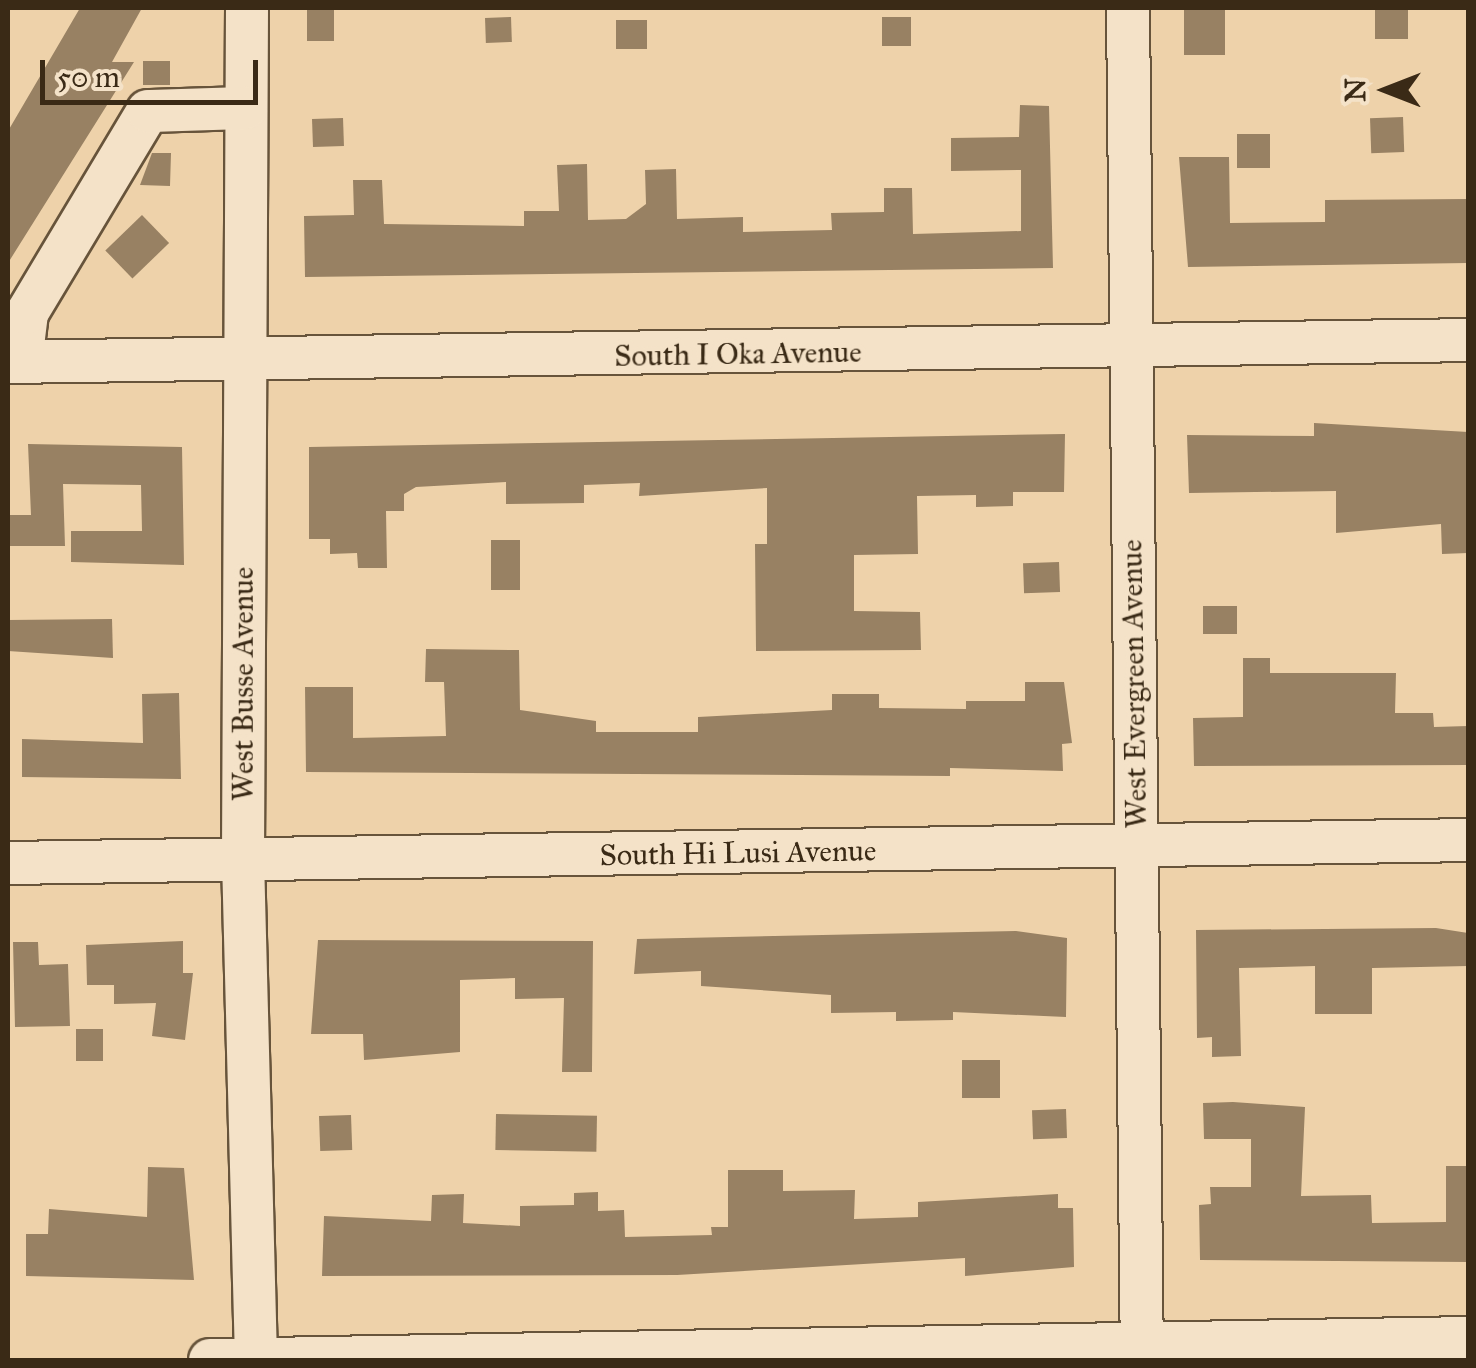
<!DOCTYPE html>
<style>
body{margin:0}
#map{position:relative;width:1476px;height:1368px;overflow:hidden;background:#eed2aa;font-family:"IM FELL Great Primer",serif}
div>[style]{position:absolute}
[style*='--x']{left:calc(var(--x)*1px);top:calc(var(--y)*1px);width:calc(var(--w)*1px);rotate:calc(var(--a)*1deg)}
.building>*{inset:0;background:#988163;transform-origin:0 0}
.roads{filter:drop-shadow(2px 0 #67543b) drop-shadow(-2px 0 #67543b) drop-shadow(0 2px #67543b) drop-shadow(0 -2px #67543b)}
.minor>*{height:42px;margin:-21px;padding:0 21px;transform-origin:21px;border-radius:21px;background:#f4e2c8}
span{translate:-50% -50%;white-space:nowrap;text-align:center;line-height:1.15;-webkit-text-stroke:9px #f4e2c8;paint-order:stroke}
.street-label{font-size:30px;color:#3a2a16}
.frame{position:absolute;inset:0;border:10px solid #3a2a16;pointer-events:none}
.north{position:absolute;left:1336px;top:40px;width:100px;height:100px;-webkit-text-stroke:8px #f4e2c8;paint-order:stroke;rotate:270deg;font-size:28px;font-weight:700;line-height:40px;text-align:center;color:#3a2a16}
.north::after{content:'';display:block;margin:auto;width:35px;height:45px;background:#3a2a16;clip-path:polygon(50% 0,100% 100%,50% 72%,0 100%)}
.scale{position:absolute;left:40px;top:60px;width:218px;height:45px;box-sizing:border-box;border:5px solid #3a2a16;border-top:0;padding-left:12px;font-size:30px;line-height:35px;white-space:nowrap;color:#3a2a16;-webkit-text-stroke:8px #f4e2c8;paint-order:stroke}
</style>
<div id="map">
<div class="building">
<div style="clip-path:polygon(80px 8px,142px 8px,112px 62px,134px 62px,8px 263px,8px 131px)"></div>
<div style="left:307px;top:8px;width:27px;height:33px"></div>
<div style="left:1184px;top:8px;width:41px;height:47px"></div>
<div style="left:1375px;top:8px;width:33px;height:31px"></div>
<div style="left:511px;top:17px;width:25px;height:26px;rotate:88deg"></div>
<div style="left:882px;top:17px;width:29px;height:29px"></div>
<div style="left:616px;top:20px;width:31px;height:29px"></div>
<div style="left:170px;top:61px;width:24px;height:27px;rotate:90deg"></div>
<div style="clip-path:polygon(1020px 105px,1049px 106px,1053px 268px,305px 277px,304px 216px,354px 215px,353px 180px,382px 180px,384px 224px,524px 226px,524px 211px,559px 211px,557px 165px,587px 164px,588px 220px,626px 219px,646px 204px,645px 170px,676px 169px,677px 219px,743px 217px,743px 232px,832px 230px,831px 213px,884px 212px,884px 188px,912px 188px,913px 234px,1021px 231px,1021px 170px,951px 171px,951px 138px,1019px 137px)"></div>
<div style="left:1403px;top:117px;width:35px;height:33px;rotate:88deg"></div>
<div style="left:343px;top:118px;width:28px;height:31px;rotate:88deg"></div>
<div style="left:1237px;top:134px;width:33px;height:34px"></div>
<div style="clip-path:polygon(152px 153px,171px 153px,170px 186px,140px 185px)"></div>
<div style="clip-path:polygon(1179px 157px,1229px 157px,1230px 223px,1325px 222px,1325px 200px,1468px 199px,1468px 263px,1188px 267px)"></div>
<div style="left:142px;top:215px;width:39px;height:51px;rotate:46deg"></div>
<div style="clip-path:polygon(1314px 423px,1468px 432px,1468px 553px,1442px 554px,1441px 524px,1336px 533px,1336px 491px,1189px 493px,1187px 435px,1314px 436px)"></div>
<div style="clip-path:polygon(1065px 434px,1064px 492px,1013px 492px,1013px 506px,976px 507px,976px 495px,917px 496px,918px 554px,854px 555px,854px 611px,920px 612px,921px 650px,756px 651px,755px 544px,767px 544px,767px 488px,639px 496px,640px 483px,584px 485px,584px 503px,506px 504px,506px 482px,416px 487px,404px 494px,404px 511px,386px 511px,387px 568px,358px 568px,357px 553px,330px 554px,330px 539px,309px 539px,309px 447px)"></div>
<div style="clip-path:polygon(28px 444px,182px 447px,184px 565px,71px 562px,71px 531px,142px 531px,141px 485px,63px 484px,65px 546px,8px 546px,8px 515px,31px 515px)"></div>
<div style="left:491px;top:540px;width:29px;height:50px"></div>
<div style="left:1059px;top:562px;width:30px;height:36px;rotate:88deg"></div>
<div style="left:1237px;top:606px;width:28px;height:34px;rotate:90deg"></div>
<div style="clip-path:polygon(112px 619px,113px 658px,8px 651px,8px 620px)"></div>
<div style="clip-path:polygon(426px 649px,519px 650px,520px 710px,596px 721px,596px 732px,698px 732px,698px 717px,832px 710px,832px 694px,879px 694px,879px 708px,966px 709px,966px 701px,1025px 701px,1025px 682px,1064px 682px,1072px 743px,1062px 744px,1063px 771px,950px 768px,950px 776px,306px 772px,305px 687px,353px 687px,353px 738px,446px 736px,444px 682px,425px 682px)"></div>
<div style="clip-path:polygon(1243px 658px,1270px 658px,1270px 673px,1396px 673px,1395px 713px,1433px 713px,1434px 727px,1468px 726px,1468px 765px,1194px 766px,1193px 718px,1243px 717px)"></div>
<div style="clip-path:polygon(179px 693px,181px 779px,22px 777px,22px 739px,143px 743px,142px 694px)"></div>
<div style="clip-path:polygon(1436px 928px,1468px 933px,1468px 966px,1372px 968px,1372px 1014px,1315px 1014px,1315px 966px,1239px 968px,1241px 1056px,1212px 1057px,1212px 1037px,1197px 1038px,1196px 930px)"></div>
<div style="clip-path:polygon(1016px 931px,1067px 938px,1066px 1017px,953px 1012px,953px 1020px,896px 1021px,896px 1012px,831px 1013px,831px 995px,701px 986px,701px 971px,634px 974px,637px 939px)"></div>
<div style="clip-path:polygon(318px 940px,593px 941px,592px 1072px,562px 1072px,564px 998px,515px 999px,515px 978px,460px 980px,460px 1052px,364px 1060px,363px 1034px,311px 1034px)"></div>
<div style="clip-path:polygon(183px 941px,183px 973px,193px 973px,185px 1040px,152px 1036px,156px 1003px,114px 1004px,114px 985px,87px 985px,86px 945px)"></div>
<div style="clip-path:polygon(13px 942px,38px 942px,39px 965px,68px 964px,70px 1026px,15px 1027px)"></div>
<div style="left:76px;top:1029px;width:27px;height:32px"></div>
<div style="left:962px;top:1060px;width:38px;height:38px"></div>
<div style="clip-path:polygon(1233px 1102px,1305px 1107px,1301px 1196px,1371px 1195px,1372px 1223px,1446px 1222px,1446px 1166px,1468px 1166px,1468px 1262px,1200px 1260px,1199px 1205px,1211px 1204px,1210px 1187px,1251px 1187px,1251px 1139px,1204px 1139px,1203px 1103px)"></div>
<div style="left:1066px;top:1109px;width:29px;height:34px;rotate:88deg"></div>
<div style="left:496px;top:1114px;width:101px;height:36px;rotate:1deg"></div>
<div style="left:351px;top:1115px;width:35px;height:32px;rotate:88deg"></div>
<div style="clip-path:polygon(148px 1167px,184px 1168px,194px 1280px,26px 1276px,26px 1234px,48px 1234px,49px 1209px,147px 1217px)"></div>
<div style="clip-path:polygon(728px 1170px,783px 1170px,783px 1191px,855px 1190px,854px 1219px,918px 1217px,918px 1202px,1058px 1194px,1058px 1208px,1073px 1208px,1074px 1267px,965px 1276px,965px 1258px,677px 1275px,322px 1276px,324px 1216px,431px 1221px,432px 1195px,464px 1194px,463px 1223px,520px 1226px,520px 1206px,574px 1205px,574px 1193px,598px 1192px,598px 1211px,624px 1210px,625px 1237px,712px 1235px,711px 1227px,728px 1227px)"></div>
</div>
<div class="roads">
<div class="minor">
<div style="--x:247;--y:8;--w:851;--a:90.27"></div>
<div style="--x:243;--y:859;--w:501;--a:88.51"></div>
<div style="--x:1128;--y:8;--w:1352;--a:89.41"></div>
<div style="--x:8;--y:362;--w:1460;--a:-0.86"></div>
<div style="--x:21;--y:362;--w:49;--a:-83"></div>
<div style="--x:27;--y:313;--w:235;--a:-59.1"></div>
<div style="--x:148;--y:111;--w:98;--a:-1.8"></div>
<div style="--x:8;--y:863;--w:1460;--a:-0.9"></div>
<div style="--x:210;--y:1360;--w:1258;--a:-1"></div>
</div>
</div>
<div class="street-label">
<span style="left:738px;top:354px;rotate:-1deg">South I Oka Avenue</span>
<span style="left:243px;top:684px;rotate:-90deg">West Busse Avenue</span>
<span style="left:1134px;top:684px;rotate:-91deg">West Evergreen Avenue</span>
<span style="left:738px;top:853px;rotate:-1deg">South Hi Lusi Avenue</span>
</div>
<div class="frame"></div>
<div class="north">N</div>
<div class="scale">50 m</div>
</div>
